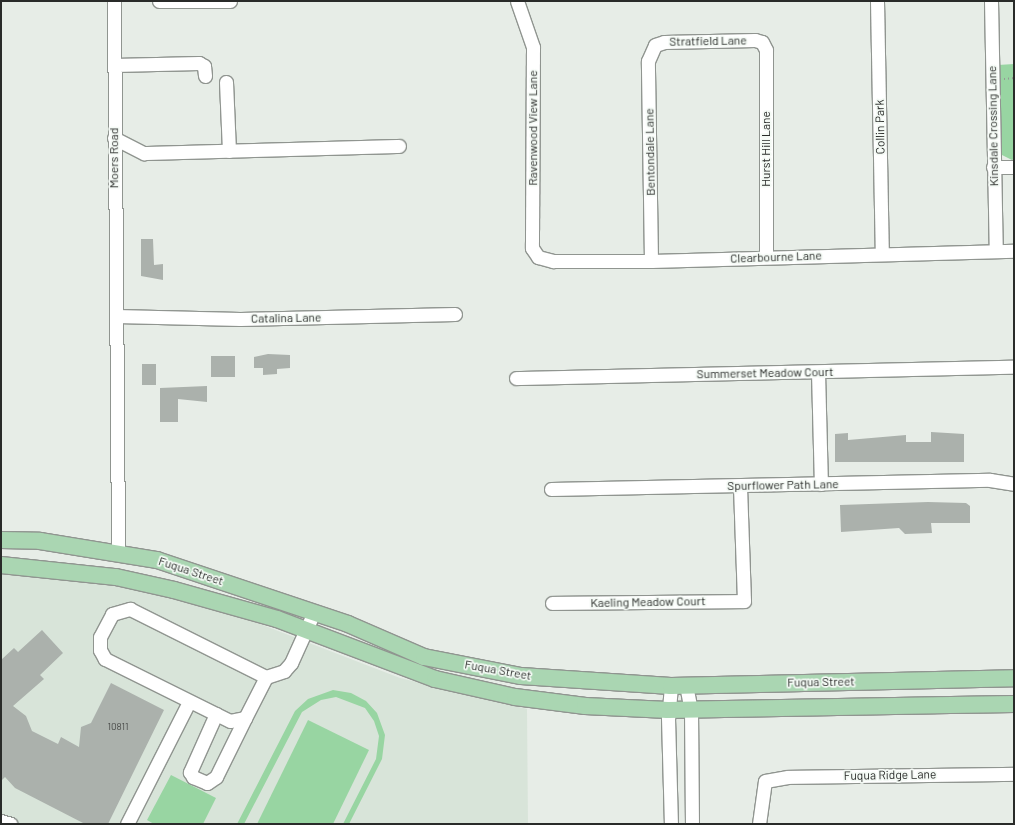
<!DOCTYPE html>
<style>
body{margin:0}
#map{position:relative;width:1015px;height:825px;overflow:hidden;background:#e7ede7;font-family:Barlow,sans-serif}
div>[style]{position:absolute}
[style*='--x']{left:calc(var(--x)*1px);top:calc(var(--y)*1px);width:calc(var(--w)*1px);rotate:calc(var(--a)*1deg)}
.built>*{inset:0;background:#d8e4d9}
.green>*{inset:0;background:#98d5a2}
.building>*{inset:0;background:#abb1ac;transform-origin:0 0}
.path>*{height:1.5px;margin-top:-0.75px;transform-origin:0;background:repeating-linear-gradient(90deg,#949894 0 1px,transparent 0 4px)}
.roads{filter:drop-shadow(1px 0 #909590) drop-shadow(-1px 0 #909590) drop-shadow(0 1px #909590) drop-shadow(0 -1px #909590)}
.minor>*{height:13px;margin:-6.5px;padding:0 6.5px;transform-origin:6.5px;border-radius:6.5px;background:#fff}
.major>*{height:16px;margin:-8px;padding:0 8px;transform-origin:8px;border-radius:8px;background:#aad6b2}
span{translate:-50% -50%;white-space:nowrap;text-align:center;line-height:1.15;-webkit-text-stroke:3.5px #f4faf5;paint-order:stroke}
.number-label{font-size:10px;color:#4a4c4a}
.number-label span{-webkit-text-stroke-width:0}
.street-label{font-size:12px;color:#292b29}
.frame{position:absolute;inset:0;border:2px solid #292b29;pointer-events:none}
</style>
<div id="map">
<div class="built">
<div style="clip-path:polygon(1px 574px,76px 578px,150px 591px,260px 624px,400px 678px,527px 709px,528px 824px,1px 824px)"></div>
</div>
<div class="green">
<div style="clip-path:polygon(1014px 64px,1014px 159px,1012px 160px,1000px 154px,998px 65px)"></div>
<div style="clip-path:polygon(333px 690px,351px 693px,366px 701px,377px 713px,385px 735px,382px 759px,349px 824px,343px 824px,376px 759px,379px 736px,374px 721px,365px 708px,336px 697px,321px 700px,302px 712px,244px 824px,237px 824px,295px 711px,308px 699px)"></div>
<div style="clip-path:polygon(308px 720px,369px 750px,333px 824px,257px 824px)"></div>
<div style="clip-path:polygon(171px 775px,216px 798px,203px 824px,154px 824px,147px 820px)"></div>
</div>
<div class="building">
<div style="clip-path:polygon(141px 239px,153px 239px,154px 265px,163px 264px,163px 280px,141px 276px)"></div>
<div style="clip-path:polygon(268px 354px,290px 355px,290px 368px,277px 369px,277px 374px,263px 375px,263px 368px,254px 368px,254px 357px)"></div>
<div style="left:211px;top:356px;width:24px;height:21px"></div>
<div style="left:142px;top:364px;width:14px;height:21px"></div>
<div style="clip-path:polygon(207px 386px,207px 402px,178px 399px,178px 422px,160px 422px,160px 388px)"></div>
<div style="clip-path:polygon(931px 432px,964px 434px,964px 462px,835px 462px,835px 434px,848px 433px,848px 440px,906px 435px,906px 442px,931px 442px)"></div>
<div style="clip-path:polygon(928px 502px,966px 503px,970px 506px,970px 523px,931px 523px,932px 533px,905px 534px,899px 528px,841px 532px,840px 505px)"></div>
<div style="clip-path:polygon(42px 630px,63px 653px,40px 675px,44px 679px,13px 706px,26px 716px,32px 731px,58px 744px,61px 737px,79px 747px,81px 727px,91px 723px,111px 683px,164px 710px,108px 824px,85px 824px,15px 788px,5px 777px,1px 781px,1px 660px,14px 648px,18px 652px)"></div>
</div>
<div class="path">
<div style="--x:1004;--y:79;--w:10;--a:-6"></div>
</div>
<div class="roads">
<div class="minor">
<div style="--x:114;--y:1;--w:552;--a:89.58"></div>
<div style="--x:159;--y:1;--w:71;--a:0"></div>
<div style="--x:517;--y:1;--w:49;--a:70.8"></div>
<div style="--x:533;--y:47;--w:201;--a:90.3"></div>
<div style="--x:532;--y:248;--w:11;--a:56"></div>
<div style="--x:538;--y:257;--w:16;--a:15"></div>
<div style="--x:553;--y:261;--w:98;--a:0"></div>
<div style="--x:651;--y:261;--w:363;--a:-1.6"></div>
<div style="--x:877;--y:1;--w:253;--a:88.9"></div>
<div style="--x:991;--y:1;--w:250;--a:88.9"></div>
<div style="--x:114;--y:65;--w:85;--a:-1.3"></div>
<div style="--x:199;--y:63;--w:6;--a:31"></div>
<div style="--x:204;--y:66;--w:10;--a:84"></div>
<div style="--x:226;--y:82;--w:69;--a:87.5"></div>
<div style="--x:114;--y:138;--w:34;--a:27"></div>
<div style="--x:144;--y:153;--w:255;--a:-1.6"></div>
<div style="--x:993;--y:167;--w:21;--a:0"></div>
<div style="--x:651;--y:261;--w:200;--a:-90.9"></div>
<div style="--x:648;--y:61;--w:17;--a:-66"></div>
<div style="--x:655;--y:45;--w:9;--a:-18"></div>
<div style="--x:664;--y:42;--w:91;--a:-1.3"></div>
<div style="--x:755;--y:40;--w:7;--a:16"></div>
<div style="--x:762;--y:42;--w:9;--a:63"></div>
<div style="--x:766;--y:50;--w:207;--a:90"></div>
<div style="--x:116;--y:316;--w:124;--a:1.4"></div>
<div style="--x:240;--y:319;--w:215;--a:-1.3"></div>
<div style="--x:818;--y:372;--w:112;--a:88.5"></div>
<div style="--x:516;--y:378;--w:498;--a:-1.3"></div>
<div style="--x:551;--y:489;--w:439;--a:-1.2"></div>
<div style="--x:990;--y:480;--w:24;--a:9"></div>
<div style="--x:552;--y:603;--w:192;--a:-0.6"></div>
<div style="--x:744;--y:601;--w:115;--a:-92"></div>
<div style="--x:266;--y:677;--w:46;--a:117.1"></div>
<div style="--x:245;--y:718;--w:15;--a:169"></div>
<div style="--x:230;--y:721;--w:140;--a:-153.6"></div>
<div style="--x:105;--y:659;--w:10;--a:-119"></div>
<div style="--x:100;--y:650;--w:13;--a:-90"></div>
<div style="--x:100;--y:637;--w:26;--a:-62"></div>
<div style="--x:112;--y:614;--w:19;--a:-16"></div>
<div style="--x:130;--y:609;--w:152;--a:26.6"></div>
<div style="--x:266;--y:677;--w:19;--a:-18"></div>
<div style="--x:284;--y:671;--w:11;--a:-49"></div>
<div style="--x:291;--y:663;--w:56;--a:-65.7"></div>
<div style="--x:686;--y:685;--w:25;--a:79"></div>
<div style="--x:691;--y:710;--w:114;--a:89.5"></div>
<div style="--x:671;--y:686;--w:32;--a:95"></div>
<div style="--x:668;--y:718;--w:106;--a:88.4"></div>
<div style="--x:216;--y:714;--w:64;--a:114.1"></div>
<div style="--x:190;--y:772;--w:6;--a:59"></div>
<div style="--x:193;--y:777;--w:15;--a:23"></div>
<div style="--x:207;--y:783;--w:11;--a:-34"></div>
<div style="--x:216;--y:777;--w:66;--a:-63.8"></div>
<div style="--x:1;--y:821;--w:10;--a:17"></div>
<div style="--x:127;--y:824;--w:137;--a:-63.1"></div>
<div style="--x:759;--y:824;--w:43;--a:-82.1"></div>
<div style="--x:765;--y:781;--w:23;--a:-10"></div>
<div style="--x:788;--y:777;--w:226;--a:-0.8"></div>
</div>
<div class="major">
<div style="--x:1;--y:540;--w:39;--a:1"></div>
<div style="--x:40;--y:541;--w:119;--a:9.2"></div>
<div style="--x:157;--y:560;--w:201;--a:18.5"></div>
<div style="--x:348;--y:624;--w:83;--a:23.5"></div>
<div style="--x:424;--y:657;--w:99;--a:11.1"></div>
<div style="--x:521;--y:676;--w:150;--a:3.8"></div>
<div style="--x:671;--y:686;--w:343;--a:-1.3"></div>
<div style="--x:1;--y:565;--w:116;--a:6"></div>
<div style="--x:116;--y:577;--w:59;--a:12.6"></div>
<div style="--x:174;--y:590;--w:107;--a:15.7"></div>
<div style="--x:277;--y:619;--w:169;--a:20.8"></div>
<div style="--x:435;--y:679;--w:82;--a:12.7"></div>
<div style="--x:515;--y:697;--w:71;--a:7.3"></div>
<div style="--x:585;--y:706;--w:83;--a:2.8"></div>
<div style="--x:668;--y:710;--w:346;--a:-1"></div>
</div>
</div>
<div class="number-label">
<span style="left:118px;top:727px">10811</span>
</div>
<div class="street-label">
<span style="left:708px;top:41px;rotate:-1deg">Stratfield Lane</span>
<span style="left:993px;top:126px;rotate:-91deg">Kinsdale Crossing Lane</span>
<span style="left:880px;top:127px;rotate:-91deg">Collin Park</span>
<span style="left:533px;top:128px;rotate:-90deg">Ravenwood View Lane</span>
<span style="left:766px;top:149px;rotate:-90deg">Hurst Hill Lane</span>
<span style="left:650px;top:152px;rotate:-91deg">Bentondale Lane</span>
<span style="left:114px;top:158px;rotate:-90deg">Moers Road</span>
<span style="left:776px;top:257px;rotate:-2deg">Clearbourne Lane</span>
<span style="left:286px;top:318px;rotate:-1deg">Catalina Lane</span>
<span style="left:765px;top:373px;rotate:-1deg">Summerset Meadow Court</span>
<span style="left:783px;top:485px;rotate:-1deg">Spurflower Path Lane</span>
<span style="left:191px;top:571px;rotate:18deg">Fuqua Street</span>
<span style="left:648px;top:602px;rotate:-1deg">Kaeling Meadow Court</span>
<span style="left:498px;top:670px;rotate:10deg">Fuqua Street</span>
<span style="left:821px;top:682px;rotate:-1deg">Fuqua Street</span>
<span style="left:890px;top:775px;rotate:-1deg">Fuqua Ridge Lane</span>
</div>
<div class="frame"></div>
</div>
